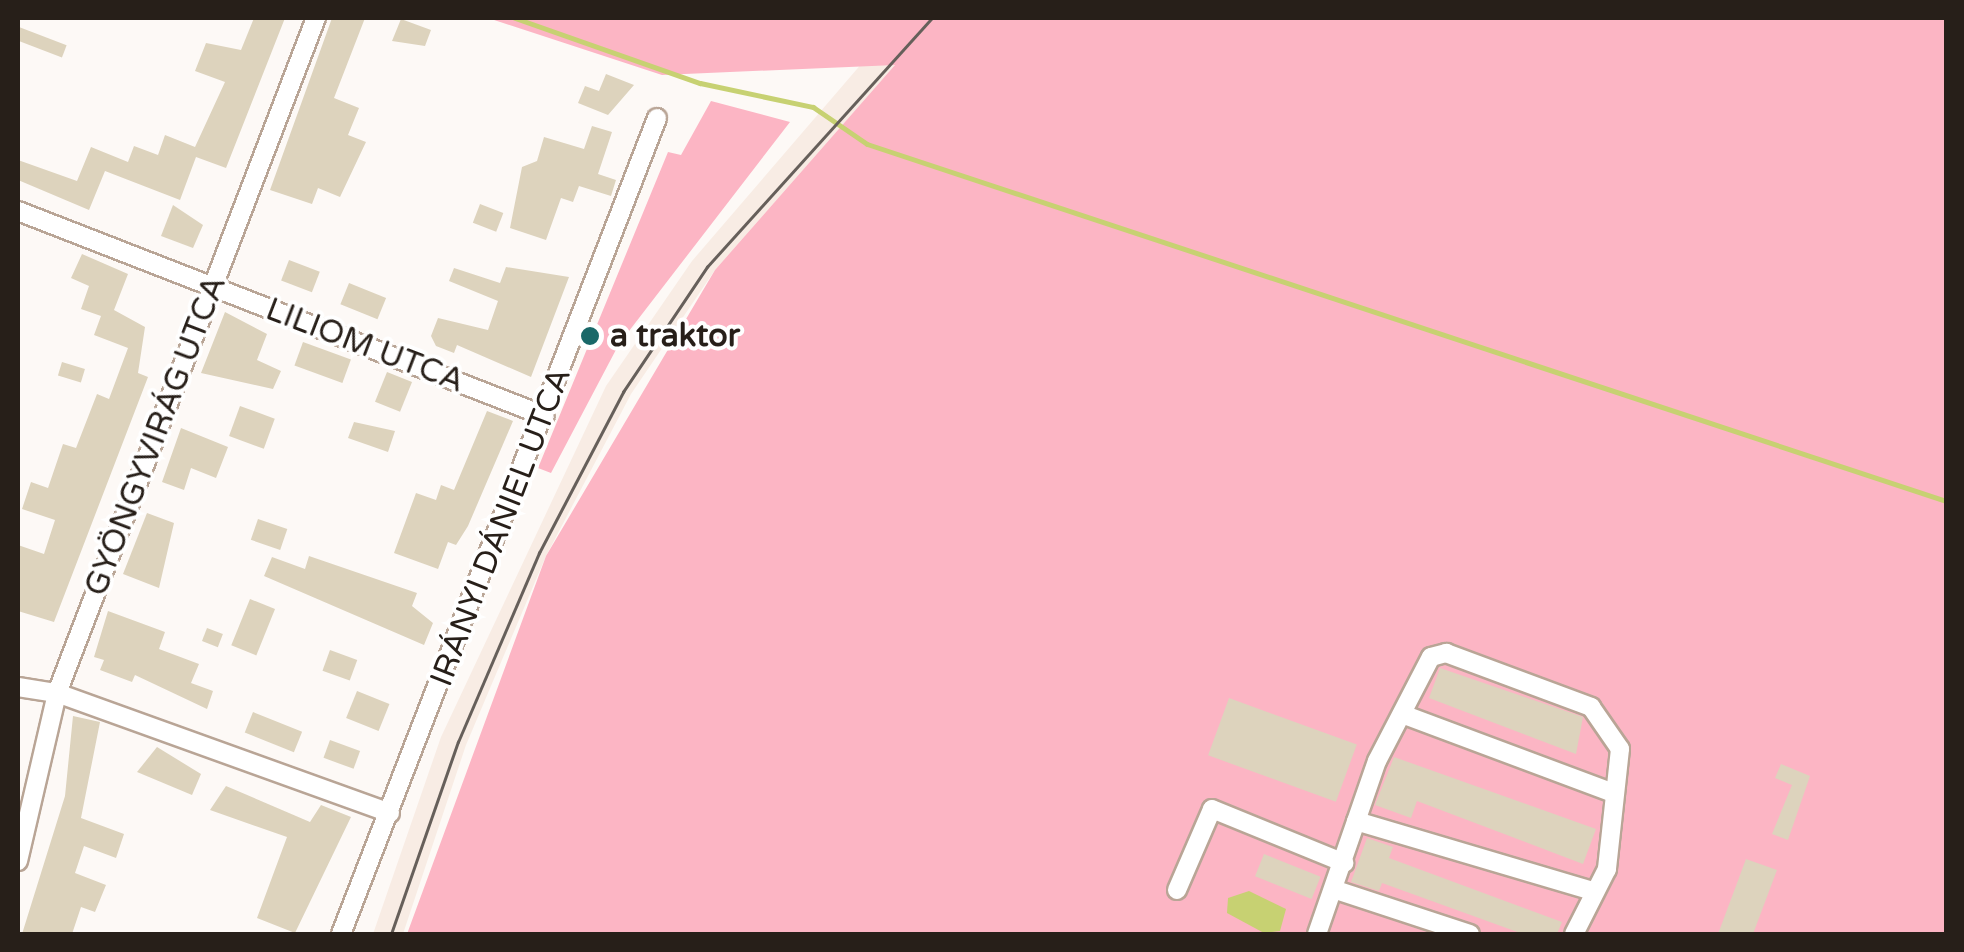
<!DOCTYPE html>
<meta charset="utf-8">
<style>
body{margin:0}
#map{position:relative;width:1964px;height:952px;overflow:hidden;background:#fdf9f6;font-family:"Varela Round",sans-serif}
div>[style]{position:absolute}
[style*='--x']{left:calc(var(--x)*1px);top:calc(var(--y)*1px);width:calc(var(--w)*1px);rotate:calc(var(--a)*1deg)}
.built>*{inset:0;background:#f8ece4}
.green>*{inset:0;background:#fcb5c4}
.water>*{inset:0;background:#c7d172}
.stream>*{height:5px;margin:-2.5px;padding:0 2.5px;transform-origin:2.5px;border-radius:2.5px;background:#c7d172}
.building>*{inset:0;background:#ddd3bd;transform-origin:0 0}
.roads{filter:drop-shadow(2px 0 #b9a596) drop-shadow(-2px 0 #b9a596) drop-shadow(0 2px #b9a596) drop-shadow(0 -2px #b9a596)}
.minor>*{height:18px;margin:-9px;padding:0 9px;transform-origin:9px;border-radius:9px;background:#fff}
.tram>*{height:2.5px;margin:-1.25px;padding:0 1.25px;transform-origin:1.25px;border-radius:1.25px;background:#665f5a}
.dots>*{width:28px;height:28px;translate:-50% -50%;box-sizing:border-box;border:5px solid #fff;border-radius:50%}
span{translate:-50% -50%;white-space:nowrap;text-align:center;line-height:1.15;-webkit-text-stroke:8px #fff;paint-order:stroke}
.poi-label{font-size:32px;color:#271f19;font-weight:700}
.left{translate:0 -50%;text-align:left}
.street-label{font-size:32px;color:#271f19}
.frame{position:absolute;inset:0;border:20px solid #271f19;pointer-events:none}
</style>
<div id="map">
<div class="built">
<div style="clip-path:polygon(875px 48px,896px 64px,715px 270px,631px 394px,546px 556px,466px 745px,403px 934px,373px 934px,441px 737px,606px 386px,692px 261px)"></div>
</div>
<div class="green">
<div style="clip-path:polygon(488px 18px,1946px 18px,1946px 934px,407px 934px,546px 556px,715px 270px,895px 65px,662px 75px)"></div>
<div style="clip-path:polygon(711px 101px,790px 122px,619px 344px,551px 473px,538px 468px,668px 152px,681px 155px)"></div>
</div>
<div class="water">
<div style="clip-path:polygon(1249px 891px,1286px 909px,1280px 931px,1264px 933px,1227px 913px,1228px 898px)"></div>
</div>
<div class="stream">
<div style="--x:515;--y:18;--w:196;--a:19.4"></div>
<div style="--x:700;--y:83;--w:116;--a:12"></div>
<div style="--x:813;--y:107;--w:65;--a:34.4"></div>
<div style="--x:867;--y:144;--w:1137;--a:18.31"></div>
</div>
<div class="building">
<div style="clip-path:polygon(254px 18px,285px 18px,226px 168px,196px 157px,180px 200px,105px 171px,89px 210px,18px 180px,18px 160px,77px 181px,91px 147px,128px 162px,134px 146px,158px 155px,165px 135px,195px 147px,225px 82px,195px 71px,206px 43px,241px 50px)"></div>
<div style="clip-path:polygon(332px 18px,365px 18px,334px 98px,359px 108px,348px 135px,366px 142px,340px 197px,318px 188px,312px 204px,270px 190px)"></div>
<div style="clip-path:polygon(401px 19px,431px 30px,425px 46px,392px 41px)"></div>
<div style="left:19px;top:27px;width:51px;height:13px;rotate:21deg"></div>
<div style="clip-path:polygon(606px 74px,634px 85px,608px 115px,578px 103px,585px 86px,599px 91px)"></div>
<div style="clip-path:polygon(592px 126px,612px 132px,598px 174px,616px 180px,611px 196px,579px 186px,573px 202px,561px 198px,546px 240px,510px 228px,522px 167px,537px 161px,544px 137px,584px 149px)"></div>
<div style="left:480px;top:204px;width:25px;height:20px;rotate:21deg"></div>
<div style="clip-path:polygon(173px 205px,203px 225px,193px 248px,161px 236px)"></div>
<div style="clip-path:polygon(82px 254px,128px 274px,114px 310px,145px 327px,138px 373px,148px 377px,54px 622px,18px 611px,18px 545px,44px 554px,55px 520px,22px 509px,31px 482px,48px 488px,63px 444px,76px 448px,97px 394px,109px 399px,128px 348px,94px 335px,101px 316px,81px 309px,89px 286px,71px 278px)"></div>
<div style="left:289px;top:260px;width:33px;height:22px;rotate:21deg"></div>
<div style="clip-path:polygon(506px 267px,569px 277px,531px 377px,457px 345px,454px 353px,436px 346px,431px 336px,438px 318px,488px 330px,498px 301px,449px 281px,454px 268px,500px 283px)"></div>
<div style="left:349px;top:283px;width:40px;height:23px;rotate:22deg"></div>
<div style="clip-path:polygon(225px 312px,267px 334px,257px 360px,281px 371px,273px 389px,201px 373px)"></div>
<div style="left:303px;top:342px;width:51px;height:25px;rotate:20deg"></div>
<div style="left:62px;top:362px;width:24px;height:14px;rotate:17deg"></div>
<div style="left:387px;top:372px;width:27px;height:32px;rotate:22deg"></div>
<div style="left:240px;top:406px;width:37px;height:32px;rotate:20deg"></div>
<div style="clip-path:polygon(487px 411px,513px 421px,468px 526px,456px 545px,448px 542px,438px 569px,394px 553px,416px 493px,436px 500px,441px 485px,454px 490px)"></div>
<div style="clip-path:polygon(354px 422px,395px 431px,388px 452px,348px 438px)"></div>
<div style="clip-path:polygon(181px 428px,228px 447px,216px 478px,191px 468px,184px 490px,162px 482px)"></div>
<div style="clip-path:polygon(147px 513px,174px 523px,159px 588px,123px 574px)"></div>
<div style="left:258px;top:519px;width:31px;height:22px;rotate:19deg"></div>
<div style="clip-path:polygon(309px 556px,417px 593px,412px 606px,433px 623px,424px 645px,264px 576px,272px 557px,305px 569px)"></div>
<div style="left:250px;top:599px;width:27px;height:50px;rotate:22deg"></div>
<div style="clip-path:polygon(108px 611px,165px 632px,159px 649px,199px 664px,191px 683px,213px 691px,207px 709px,135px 675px,132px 682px,100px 670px,104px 660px,94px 657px)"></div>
<div style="left:207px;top:628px;width:17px;height:14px;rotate:21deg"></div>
<div style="left:330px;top:650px;width:29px;height:22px;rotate:20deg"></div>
<div style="clip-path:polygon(1440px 668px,1583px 717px,1576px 754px,1429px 698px)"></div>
<div style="left:357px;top:691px;width:35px;height:29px;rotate:22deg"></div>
<div style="left:1229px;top:698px;width:136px;height:61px;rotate:20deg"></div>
<div style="left:253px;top:712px;width:53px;height:22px;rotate:22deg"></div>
<div style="clip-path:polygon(73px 716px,100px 722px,81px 818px,124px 834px,116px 858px,84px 846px,75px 873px,106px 885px,95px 912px,81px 907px,72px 934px,22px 934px,65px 796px)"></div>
<div style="left:330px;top:740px;width:32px;height:19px;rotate:20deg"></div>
<div style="clip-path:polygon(157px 747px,201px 774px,192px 795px,137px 772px)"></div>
<div style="clip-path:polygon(1394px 757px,1596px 829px,1583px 864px,1417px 801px,1411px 818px,1375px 805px)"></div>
<div style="clip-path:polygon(1781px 764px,1810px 776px,1788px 840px,1772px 834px,1792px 785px,1775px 778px)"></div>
<div style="clip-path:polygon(226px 786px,310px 822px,321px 805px,351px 817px,295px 933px,257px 918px,287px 837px,210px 810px)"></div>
<div style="clip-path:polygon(1367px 838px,1393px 847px,1389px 858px,1562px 922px,1557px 934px,1523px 934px,1382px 883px,1379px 891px,1351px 882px)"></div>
<div style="left:1264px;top:854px;width:61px;height:24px;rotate:22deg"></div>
<div style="clip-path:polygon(1746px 859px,1777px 870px,1753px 934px,1718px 934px)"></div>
</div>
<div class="roads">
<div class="minor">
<div style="--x:18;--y:211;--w:565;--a:21.26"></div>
<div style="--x:18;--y:687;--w:39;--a:9"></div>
<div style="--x:57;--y:693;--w:354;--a:19.8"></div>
<div style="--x:1402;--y:714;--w:225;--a:20.5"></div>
<div style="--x:1356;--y:821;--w:249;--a:16.5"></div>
<div style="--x:18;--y:861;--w:172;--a:-76.9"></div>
<div style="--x:57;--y:693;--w:723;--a:-69.01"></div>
<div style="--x:1177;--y:890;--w:88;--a:-66.6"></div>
<div style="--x:1212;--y:809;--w:143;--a:22.2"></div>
<div style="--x:1336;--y:890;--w:141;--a:18.2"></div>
<div style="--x:341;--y:934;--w:875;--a:-68.83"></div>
<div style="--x:1317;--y:934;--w:183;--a:-70.9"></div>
<div style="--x:1377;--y:761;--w:117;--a:-62.6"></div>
<div style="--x:1431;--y:657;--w:16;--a:-15"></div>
<div style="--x:1446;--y:653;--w:155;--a:20.4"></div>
<div style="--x:1591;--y:707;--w:51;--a:55.4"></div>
<div style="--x:1620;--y:749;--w:121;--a:96.2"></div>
<div style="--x:1607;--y:869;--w:73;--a:116.9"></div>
</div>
</div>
<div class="tram">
<div style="--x:391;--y:934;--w:203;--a:-70.8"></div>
<div style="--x:458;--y:742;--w:206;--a:-66.8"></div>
<div style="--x:539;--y:553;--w:182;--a:-62.4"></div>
<div style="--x:623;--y:392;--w:151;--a:-56.1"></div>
<div style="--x:707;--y:267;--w:336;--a:-47.9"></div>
</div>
<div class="dots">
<div style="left:590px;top:336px;background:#1a6868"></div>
</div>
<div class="poi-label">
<span class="left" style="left:610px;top:336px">a traktor</span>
</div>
<div class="street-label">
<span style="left:365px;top:346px;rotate:21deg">LILIOM UTCA</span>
<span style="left:156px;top:436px;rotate:-69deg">GYÖNGYVIRÁG UTCA</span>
<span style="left:501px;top:527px;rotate:-69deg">IRÁNYI DÁNIEL UTCA</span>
</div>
<div class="frame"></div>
</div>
